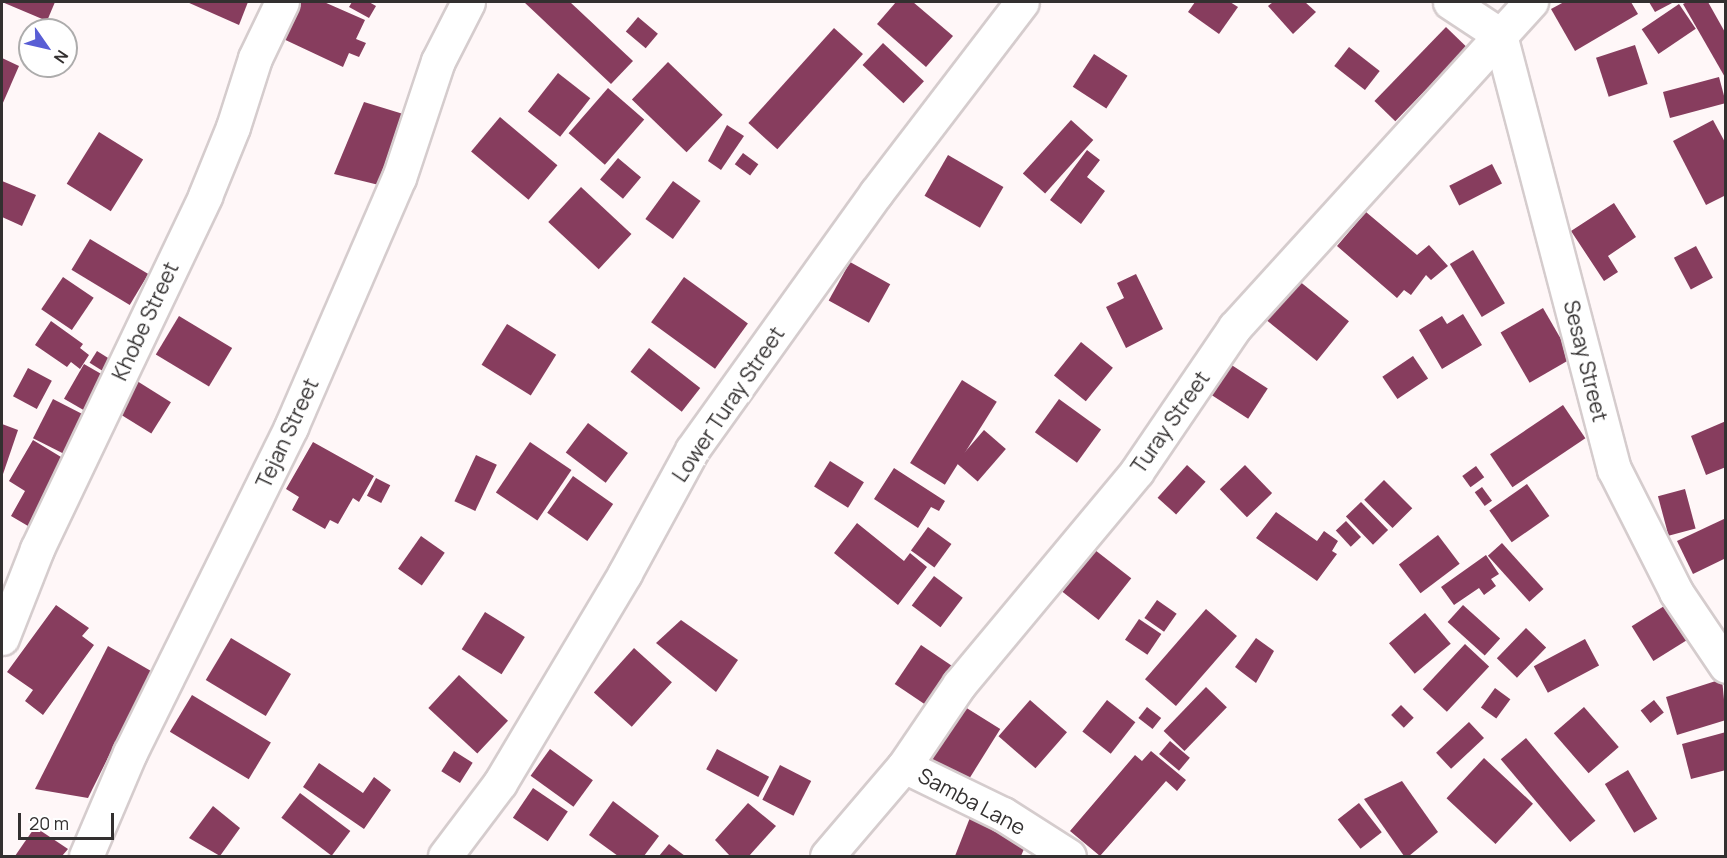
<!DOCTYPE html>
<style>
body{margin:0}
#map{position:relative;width:1727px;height:858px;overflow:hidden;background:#fff7f8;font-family:Manrope,sans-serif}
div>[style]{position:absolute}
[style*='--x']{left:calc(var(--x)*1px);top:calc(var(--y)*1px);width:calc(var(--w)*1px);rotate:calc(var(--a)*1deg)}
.building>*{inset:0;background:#873d5e;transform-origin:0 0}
.roads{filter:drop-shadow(2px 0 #d5cccd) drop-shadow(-2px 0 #d5cccd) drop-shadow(0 2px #d5cccd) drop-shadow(0 -2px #d5cccd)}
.street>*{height:33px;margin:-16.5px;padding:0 16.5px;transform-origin:16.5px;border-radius:16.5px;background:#fff}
span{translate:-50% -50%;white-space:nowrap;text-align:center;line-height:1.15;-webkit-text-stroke:6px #fff;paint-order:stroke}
.street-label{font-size:21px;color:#333030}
.frame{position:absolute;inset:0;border:3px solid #333030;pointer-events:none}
.north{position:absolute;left:18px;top:18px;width:60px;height:60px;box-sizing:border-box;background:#fff;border:2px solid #adacac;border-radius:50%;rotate:124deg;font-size:16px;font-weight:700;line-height:24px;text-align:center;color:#333030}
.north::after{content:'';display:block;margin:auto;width:21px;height:27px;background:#595ed5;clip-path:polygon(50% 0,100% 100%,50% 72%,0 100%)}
.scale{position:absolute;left:18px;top:813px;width:96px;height:27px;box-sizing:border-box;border:3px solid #333030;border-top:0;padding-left:8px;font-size:18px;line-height:21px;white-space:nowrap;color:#333030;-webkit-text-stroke:4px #fff;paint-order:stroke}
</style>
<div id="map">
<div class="building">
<div style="clip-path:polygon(2px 2px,55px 2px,47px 21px)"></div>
<div style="clip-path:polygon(187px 2px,248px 2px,239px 25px)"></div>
<div style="clip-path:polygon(293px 2px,324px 2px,365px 20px,356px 39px,366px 43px,359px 57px,349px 53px,343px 67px,277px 36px)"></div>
<div style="clip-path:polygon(352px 2px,369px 2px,376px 6px,369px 18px,349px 7px)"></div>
<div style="clip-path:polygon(524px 2px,570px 2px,633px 61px,611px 84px)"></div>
<div style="clip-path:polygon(896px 2px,913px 2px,953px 36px,926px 67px,877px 24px)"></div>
<div style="clip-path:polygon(1195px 2px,1230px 2px,1238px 7px,1219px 34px,1188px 12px)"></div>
<div style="clip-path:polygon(1273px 2px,1305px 2px,1316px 12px,1293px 34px,1268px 6px)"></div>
<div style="clip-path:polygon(1564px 2px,1631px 2px,1638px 14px,1575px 51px,1551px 9px)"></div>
<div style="clip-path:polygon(1649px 2px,1674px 2px,1655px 12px)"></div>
<div style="clip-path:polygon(1687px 2px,1708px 2px,1726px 34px,1726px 79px,1683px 4px)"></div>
<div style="left:1679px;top:4px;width:30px;height:45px;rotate:56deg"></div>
<div style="left:638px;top:17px;width:26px;height:19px;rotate:40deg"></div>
<div style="left:1446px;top:27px;width:29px;height:103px;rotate:44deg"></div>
<div style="left:834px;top:28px;width:39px;height:128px;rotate:42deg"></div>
<div style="left:883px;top:43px;width:56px;height:30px;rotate:43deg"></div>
<div style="left:1635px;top:45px;width:41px;height:41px;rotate:72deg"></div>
<div style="left:1349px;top:47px;width:39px;height:24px;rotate:38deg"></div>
<div style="left:1094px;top:54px;width:40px;height:39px;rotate:33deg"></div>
<div style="clip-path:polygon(2px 58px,19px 66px,2px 105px)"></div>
<div style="left:668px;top:62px;width:76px;height:52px;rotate:44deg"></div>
<div style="left:558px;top:73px;width:41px;height:49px;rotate:38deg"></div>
<div style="left:1719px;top:77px;width:27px;height:58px;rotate:75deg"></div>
<div style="left:608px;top:88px;width:48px;height:60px;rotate:41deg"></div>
<div style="clip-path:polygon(364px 102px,413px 117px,383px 186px,334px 174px)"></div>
<div style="left:500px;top:117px;width:75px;height:45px;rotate:40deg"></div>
<div style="left:1071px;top:120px;width:30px;height:72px;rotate:42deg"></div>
<div style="clip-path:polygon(1713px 120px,1726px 144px,1726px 195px,1706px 205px,1673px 141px)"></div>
<div style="clip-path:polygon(727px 125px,744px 136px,721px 170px,708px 161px)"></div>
<div style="left:99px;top:132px;width:52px;height:61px;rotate:32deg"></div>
<div style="clip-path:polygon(1087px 150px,1100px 160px,1087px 177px,1105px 191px,1081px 224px,1050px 200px)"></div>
<div style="left:743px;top:153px;width:19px;height:14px;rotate:36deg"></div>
<div style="left:948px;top:155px;width:64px;height:47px;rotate:30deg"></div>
<div style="left:618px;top:158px;width:30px;height:28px;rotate:40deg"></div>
<div style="left:1492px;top:164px;width:22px;height:48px;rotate:63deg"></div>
<div style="clip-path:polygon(2px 181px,36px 195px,22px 226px,2px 217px)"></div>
<div style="left:673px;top:181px;width:34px;height:47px;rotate:36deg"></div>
<div style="left:581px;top:187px;width:69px;height:48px;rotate:43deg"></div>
<div style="clip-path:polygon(1614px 203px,1636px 237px,1608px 256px,1618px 272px,1604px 281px,1571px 231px)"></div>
<div style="clip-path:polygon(1366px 212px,1417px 255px,1429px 245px,1448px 266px,1431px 280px,1426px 275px,1411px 295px,1404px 290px,1397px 298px,1337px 246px)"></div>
<div style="left:90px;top:239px;width:68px;height:36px;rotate:31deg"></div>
<div style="left:1696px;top:246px;width:36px;height:25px;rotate:62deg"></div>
<div style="left:1473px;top:250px;width:62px;height:27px;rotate:59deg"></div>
<div style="left:850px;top:262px;width:46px;height:44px;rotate:29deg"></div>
<div style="clip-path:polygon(1136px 274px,1163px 329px,1126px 348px,1106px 307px,1124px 298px,1117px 283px)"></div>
<div style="left:1293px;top:276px;width:72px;height:51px;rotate:39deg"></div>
<div style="left:63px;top:277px;width:37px;height:39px;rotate:34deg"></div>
<div style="left:684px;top:277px;width:79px;height:56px;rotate:36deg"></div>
<div style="left:1543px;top:308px;width:58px;height:49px;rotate:60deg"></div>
<div style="clip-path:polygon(1463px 314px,1482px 345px,1442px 369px,1419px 330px,1442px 316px,1447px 324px)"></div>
<div style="left:179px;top:316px;width:62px;height:45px;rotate:31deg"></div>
<div style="clip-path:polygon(51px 321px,83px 344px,80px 348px,89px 355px,80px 369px,71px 362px,67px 367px,35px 345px)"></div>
<div style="left:507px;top:324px;width:58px;height:48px;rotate:32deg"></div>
<div style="left:1081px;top:342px;width:41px;height:43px;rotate:39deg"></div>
<div style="left:649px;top:348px;width:65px;height:30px;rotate:38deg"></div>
<div style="left:97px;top:351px;width:15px;height:14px;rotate:32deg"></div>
<div style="left:1413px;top:356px;width:27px;height:37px;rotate:56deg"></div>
<div style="left:84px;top:364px;width:28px;height:40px;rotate:30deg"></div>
<div style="left:1230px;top:364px;width:45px;height:36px;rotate:33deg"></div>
<div style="left:28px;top:368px;width:27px;height:32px;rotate:28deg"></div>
<div style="left:962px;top:380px;width:41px;height:98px;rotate:32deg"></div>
<div style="left:137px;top:381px;width:40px;height:37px;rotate:32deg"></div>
<div style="left:53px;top:399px;width:40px;height:44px;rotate:27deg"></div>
<div style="left:1059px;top:399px;width:52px;height:41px;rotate:36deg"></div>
<div style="left:1563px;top:405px;width:40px;height:88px;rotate:56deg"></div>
<div style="clip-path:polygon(1726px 421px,1726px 467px,1706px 475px,1691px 436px)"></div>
<div style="left:588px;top:423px;width:50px;height:37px;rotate:37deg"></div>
<div style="clip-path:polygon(2px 424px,18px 430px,2px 477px)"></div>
<div style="left:984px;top:430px;width:29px;height:43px;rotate:41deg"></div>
<div style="clip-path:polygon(33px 440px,66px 460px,28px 526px,11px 516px,25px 491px,9px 481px)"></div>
<div style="clip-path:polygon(313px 442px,374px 476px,359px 502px,353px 498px,338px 524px,330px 520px,325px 529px,292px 510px,299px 497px,286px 489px)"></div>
<div style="left:530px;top:442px;width:50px;height:61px;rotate:34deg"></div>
<div style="left:476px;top:455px;width:23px;height:51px;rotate:25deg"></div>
<div style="left:830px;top:461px;width:40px;height:30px;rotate:32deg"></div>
<div style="left:1187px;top:465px;width:25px;height:44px;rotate:42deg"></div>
<div style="left:1245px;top:465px;width:39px;height:35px;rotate:46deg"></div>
<div style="left:1476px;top:466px;width:14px;height:17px;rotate:54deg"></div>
<div style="clip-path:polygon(894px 468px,945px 501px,939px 511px,931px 507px,918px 528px,874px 499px)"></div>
<div style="left:573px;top:476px;width:49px;height:45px;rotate:35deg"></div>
<div style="left:376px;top:478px;width:16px;height:20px;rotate:27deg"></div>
<div style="left:1384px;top:480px;width:40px;height:28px;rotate:45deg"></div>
<div style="left:1527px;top:484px;width:39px;height:46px;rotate:55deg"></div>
<div style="left:1482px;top:487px;width:17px;height:9px;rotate:54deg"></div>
<div style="left:1685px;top:489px;width:41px;height:28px;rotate:75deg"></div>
<div style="left:1361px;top:502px;width:39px;height:21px;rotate:46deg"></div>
<div style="clip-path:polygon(1276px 512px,1317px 541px,1324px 531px,1338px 541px,1332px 551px,1337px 554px,1317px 581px,1256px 538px)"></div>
<div style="clip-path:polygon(1726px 518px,1726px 558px,1693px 574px,1677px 541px)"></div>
<div style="left:1346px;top:521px;width:22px;height:14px;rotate:47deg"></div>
<div style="clip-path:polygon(857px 523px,904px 561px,910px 553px,927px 567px,898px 605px,834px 553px)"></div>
<div style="left:928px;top:527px;width:29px;height:29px;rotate:36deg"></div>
<div style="left:1438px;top:535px;width:36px;height:49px;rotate:53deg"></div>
<div style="left:421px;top:536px;width:29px;height:40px;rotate:35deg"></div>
<div style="left:1502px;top:543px;width:62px;height:19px;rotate:48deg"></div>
<div style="left:1095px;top:550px;width:46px;height:53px;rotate:38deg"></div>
<div style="clip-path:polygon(1486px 555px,1499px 574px,1491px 579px,1496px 586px,1484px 595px,1479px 588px,1454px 605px,1441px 587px)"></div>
<div style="left:934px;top:576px;width:36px;height:37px;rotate:37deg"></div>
<div style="left:1157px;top:600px;width:24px;height:22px;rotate:35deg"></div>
<div style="left:1669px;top:603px;width:41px;height:44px;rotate:58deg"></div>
<div style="clip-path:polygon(56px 605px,89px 628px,82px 636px,94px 645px,43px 715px,25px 701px,33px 690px,7px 672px)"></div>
<div style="left:1463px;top:605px;width:50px;height:23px;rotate:42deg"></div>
<div style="left:1206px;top:609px;width:41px;height:93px;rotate:41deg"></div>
<div style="left:485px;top:612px;width:47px;height:44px;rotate:32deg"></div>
<div style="left:1425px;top:613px;width:40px;height:47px;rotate:50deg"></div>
<div style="left:1139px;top:619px;width:27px;height:25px;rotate:34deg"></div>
<div style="clip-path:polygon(681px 620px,738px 660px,716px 692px,656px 643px)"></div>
<div style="left:1526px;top:628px;width:28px;height:42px;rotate:44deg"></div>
<div style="left:231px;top:638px;width:70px;height:49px;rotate:31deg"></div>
<div style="clip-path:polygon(1256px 638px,1274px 651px,1256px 683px,1235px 667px)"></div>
<div style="left:1585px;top:639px;width:30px;height:58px;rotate:62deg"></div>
<div style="left:1465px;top:644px;width:33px;height:62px;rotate:43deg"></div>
<div style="left:921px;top:645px;width:43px;height:47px;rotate:34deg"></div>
<div style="clip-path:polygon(108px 646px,151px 671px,88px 798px,35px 789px)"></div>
<div style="left:634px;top:648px;width:51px;height:60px;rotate:42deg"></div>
<div style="left:459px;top:675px;width:67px;height:45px;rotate:43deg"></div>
<div style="clip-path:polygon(1722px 679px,1726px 720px,1677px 735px,1666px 697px)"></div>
<div style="left:1206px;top:687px;width:29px;height:61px;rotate:44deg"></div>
<div style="left:1495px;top:688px;width:19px;height:24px;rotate:36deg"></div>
<div style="left:192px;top:695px;width:92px;height:43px;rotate:31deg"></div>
<div style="left:1030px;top:700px;width:49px;height:48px;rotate:41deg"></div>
<div style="left:1107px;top:700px;width:36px;height:40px;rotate:38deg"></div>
<div style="left:1654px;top:700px;width:16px;height:17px;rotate:52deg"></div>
<div style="left:957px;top:702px;width:51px;height:63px;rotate:32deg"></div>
<div style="left:1401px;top:705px;width:18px;height:14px;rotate:45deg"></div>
<div style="left:1147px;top:707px;width:18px;height:14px;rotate:38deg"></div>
<div style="left:1584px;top:707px;width:53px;height:40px;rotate:49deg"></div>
<div style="left:1469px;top:722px;width:22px;height:45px;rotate:47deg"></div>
<div style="clip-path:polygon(1726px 732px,1726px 770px,1691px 779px,1682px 744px)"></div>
<div style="left:1526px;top:738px;width:108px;height:33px;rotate:50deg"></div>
<div style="left:1170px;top:741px;width:26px;height:17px;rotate:40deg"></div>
<div style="left:550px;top:749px;width:53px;height:33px;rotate:36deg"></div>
<div style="left:717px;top:749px;width:59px;height:23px;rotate:28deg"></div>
<div style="left:454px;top:751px;width:22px;height:24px;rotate:32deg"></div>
<div style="clip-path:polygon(1151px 751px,1186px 780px,1177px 791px,1166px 781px,1100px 856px,1070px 831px,1135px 755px,1142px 761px)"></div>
<div style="left:1484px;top:758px;width:67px;height:55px;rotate:43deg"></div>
<div style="clip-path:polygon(319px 763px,363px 793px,374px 777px,391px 790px,364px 829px,303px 787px)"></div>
<div style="left:780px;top:765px;width:35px;height:39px;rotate:27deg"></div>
<div style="left:1628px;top:770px;width:57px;height:27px;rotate:59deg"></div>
<div style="clip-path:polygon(1402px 781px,1438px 832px,1409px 856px,1404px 856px,1364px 799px)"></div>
<div style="left:533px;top:788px;width:42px;height:36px;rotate:34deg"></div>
<div style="left:300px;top:793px;width:63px;height:31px;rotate:37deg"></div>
<div style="clip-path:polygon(613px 801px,659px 836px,644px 856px,618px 856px,589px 835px)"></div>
<div style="clip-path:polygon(748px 803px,776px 826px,749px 856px,730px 856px,715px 840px)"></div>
<div style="left:1359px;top:803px;width:37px;height:27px;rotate:52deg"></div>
<div style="clip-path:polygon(213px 806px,240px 828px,220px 856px,189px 838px)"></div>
<div style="clip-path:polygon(971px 815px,1029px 837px,1021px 856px,955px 856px)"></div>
<div style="clip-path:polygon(35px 827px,68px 849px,62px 856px,15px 856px)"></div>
<div style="clip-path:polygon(669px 844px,685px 856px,659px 856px)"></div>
</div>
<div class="roads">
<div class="street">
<div style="--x:1450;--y:2;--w:60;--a:33.4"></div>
<div style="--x:1500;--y:35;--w:449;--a:75.3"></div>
<div style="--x:1614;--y:469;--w:138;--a:63.2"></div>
<div style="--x:1676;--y:592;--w:89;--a:56"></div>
<div style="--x:2;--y:638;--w:96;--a:-68.5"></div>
<div style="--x:37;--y:549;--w:391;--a:-64.5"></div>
<div style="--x:205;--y:196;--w:74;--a:-67.9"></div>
<div style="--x:233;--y:127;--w:72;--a:-72.3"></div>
<div style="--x:255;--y:58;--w:62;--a:-64.3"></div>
<div style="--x:904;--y:766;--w:110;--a:25.9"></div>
<div style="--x:1003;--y:814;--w:78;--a:32.5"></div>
<div style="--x:86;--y:856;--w:112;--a:-66.9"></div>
<div style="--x:130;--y:753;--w:364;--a:-63.7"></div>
<div style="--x:291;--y:427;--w:271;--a:-66.6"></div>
<div style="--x:399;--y:178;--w:123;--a:-71.6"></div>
<div style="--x:438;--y:61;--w:66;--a:-63"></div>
<div style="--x:445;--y:856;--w:91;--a:-53"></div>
<div style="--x:500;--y:783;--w:244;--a:-59.2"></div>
<div style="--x:625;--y:573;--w:140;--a:-61.4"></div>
<div style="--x:692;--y:450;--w:316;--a:-54.4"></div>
<div style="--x:876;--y:193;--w:240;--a:-52.6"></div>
<div style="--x:827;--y:856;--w:118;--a:-49.5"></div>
<div style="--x:904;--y:766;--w:98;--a:-55.8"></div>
<div style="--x:959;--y:685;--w:278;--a:-50.2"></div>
<div style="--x:1137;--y:471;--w:174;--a:-55.8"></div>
<div style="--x:1235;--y:327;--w:440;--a:-47.7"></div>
</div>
</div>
<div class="street-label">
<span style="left:145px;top:321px;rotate:-65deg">Khobe Street</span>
<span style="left:1586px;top:361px;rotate:76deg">Sesay Street</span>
<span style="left:728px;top:404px;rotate:-56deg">Lower Turay Street</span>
<span style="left:1170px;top:422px;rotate:-55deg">Turay Street</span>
<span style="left:287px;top:433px;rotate:-65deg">Tejan Street</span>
<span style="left:972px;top:801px;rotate:28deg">Samba Lane</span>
</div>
<div class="frame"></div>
<div class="north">N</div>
<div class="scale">20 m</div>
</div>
